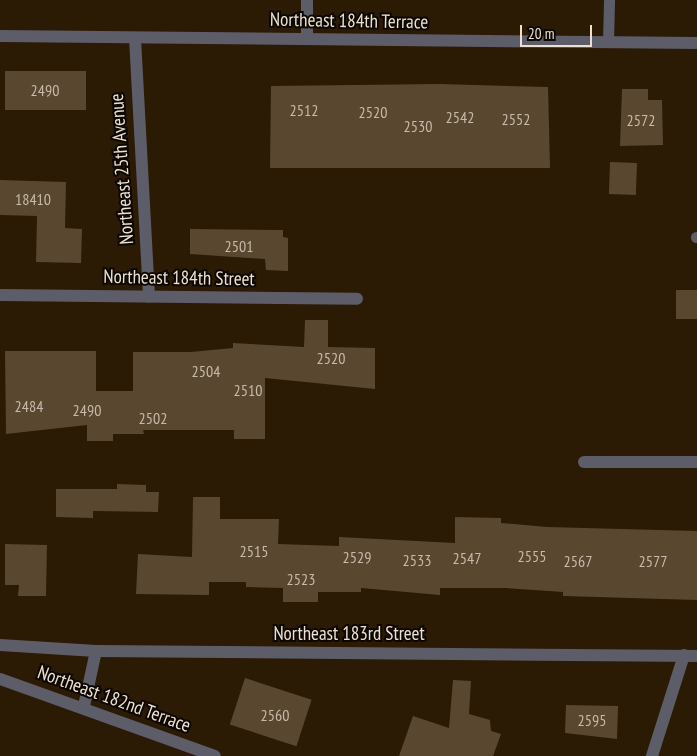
<!DOCTYPE html>
<style>
body{margin:0}
#map{position:relative;width:697px;height:756px;overflow:hidden;background:#2b1a04;font-family:"PT Sans Narrow",sans-serif}
div>[style]{position:absolute}
[style*='--x']{left:calc(var(--x)*1px);top:calc(var(--y)*1px);width:calc(var(--w)*1px);rotate:calc(var(--a)*1deg)}
.building>*{inset:0;background:#5a4730;transform-origin:0 0}
.service>*{height:11px;margin:-5.5px;padding:0 5.5px;transform-origin:5.5px;border-radius:5.5px;background:#5c5d69}
.minor>*{height:12px;margin:-6px;padding:0 6px;transform-origin:6px;border-radius:6px;background:#5c5d69}
span{translate:-50% -50%;white-space:nowrap;text-align:center;line-height:1.15;-webkit-text-stroke:4px #0d0701;paint-order:stroke}
.number-label{font-size:16px;color:#c7baaa}
.number-label span{-webkit-text-stroke-width:0}
.street-label{font-size:19px;color:#ebe0d2}
.scale{position:absolute;left:520px;top:25px;width:72px;height:22px;box-sizing:border-box;border:2px solid #ebe0d2;border-top:0;padding-left:6px;font-size:15px;line-height:18px;white-space:nowrap;color:#ebe0d2;-webkit-text-stroke:4px #0d0701;paint-order:stroke}
</style>
<div id="map">
<div class="building">
<div style="left:5px;top:71px;width:81px;height:39px"></div>
<div style="clip-path:polygon(439px 84px,548px 87px,550px 168px,270px 168px,271px 86px)"></div>
<div style="clip-path:polygon(622px 89px,648px 89px,648px 100px,662px 100px,663px 145px,620px 146px)"></div>
<div style="left:610px;top:162px;width:27px;height:32px;rotate:2deg"></div>
<div style="clip-path:polygon(0 180px,66px 182px,65px 228px,82px 229px,81px 263px,36px 262px,37px 216px,0 215px)"></div>
<div style="clip-path:polygon(190px 229px,283px 230px,283px 237px,288px 238px,288px 271px,266px 270px,265px 259px,190px 254px)"></div>
<div style="left:676px;top:290px;width:21px;height:29px"></div>
<div style="clip-path:polygon(305px 320px,328px 320px,328px 347px,375px 348px,375px 389px,265px 378px,265px 439px,234px 439px,234px 430px,143px 430px,144px 434px,113px 434px,113px 441px,87px 441px,87px 425px,6px 434px,5px 351px,96px 351px,96px 391px,133px 391px,133px 352px,191px 352px,233px 348px,233px 343px,304px 347px)"></div>
<div style="clip-path:polygon(117px 484px,146px 485px,146px 492px,159px 492px,158px 512px,93px 511px,93px 518px,56px 517px,56px 489px,117px 489px)"></div>
<div style="clip-path:polygon(193px 497px,220px 497px,220px 519px,279px 519px,278px 544px,339px 546px,339px 537px,455px 543px,455px 517px,501px 518px,501px 523px,547px 527px,697px 531px,697px 600px,563px 596px,563px 592px,506px 588px,440px 588px,440px 595px,361px 588px,361px 592px,318px 592px,318px 602px,283px 602px,283px 588px,246px 587px,246px 582px,209px 582px,209px 595px,136px 594px,138px 554px,192px 557px)"></div>
<div style="clip-path:polygon(5px 544px,47px 545px,46px 596px,18px 596px,19px 585px,5px 585px)"></div>
<div style="left:245px;top:678px;width:70px;height:49px;rotate:18deg"></div>
<div style="clip-path:polygon(453px 680px,471px 681px,469px 714px,490px 720px,491px 731px,501px 734px,493px 756px,399px 756px,413px 716px,449px 728px)"></div>
<div style="clip-path:polygon(566px 705px,618px 706px,617px 739px,565px 733px)"></div>
</div>
<div class="service">
<div style="--x:608;--y:42;--w:42;--a:-88.6"></div>
<div style="--x:696;--y:237;--w:1;--a:0"></div>
</div>
<div class="minor">
<div style="--x:0;--y:36;--w:697;--a:0.58"></div>
<div style="--x:135;--y:38;--w:259;--a:86.9"></div>
<div style="--x:307;--y:39;--w:39;--a:-90"></div>
<div style="--x:0;--y:295;--w:357;--a:0.6"></div>
<div style="--x:584;--y:462;--w:113;--a:0"></div>
<div style="--x:0;--y:645;--w:96;--a:3.6"></div>
<div style="--x:96;--y:651;--w:601;--a:0.48"></div>
<div style="--x:0;--y:679;--w:228;--a:19.7"></div>
<div style="--x:84;--y:706;--w:56;--a:-77.7"></div>
<div style="--x:652;--y:756;--w:106;--a:-72.4"></div>
</div>
<div class="number-label">
<span style="left:45px;top:90px">2490</span>
<span style="left:304px;top:110px">2512</span>
<span style="left:373px;top:112px">2520</span>
<span style="left:460px;top:117px">2542</span>
<span style="left:516px;top:119px">2552</span>
<span style="left:641px;top:120px">2572</span>
<span style="left:418px;top:126px">2530</span>
<span style="left:33px;top:199px">18410</span>
<span style="left:239px;top:246px">2501</span>
<span style="left:331px;top:358px">2520</span>
<span style="left:206px;top:371px">2504</span>
<span style="left:248px;top:390px">2510</span>
<span style="left:29px;top:406px">2484</span>
<span style="left:87px;top:410px">2490</span>
<span style="left:153px;top:418px">2502</span>
<span style="left:254px;top:551px">2515</span>
<span style="left:532px;top:556px">2555</span>
<span style="left:357px;top:557px">2529</span>
<span style="left:467px;top:558px">2547</span>
<span style="left:417px;top:560px">2533</span>
<span style="left:578px;top:561px">2567</span>
<span style="left:653px;top:561px">2577</span>
<span style="left:301px;top:579px">2523</span>
<span style="left:275px;top:715px">2560</span>
<span style="left:592px;top:720px">2595</span>
</div>
<div class="street-label">
<span style="left:349px;top:21px;rotate:1deg">Northeast 184th Terrace</span>
<span style="left:122px;top:169px;rotate:-94deg">Northeast 25th Avenue</span>
<span style="left:179px;top:278px;rotate:1deg">Northeast 184th Street</span>
<span style="left:349px;top:634px">Northeast 183rd Street</span>
<span style="left:114px;top:699px;rotate:20deg">Northeast 182nd Terrace</span>
</div>
<div class="scale">20 m</div>
</div>
